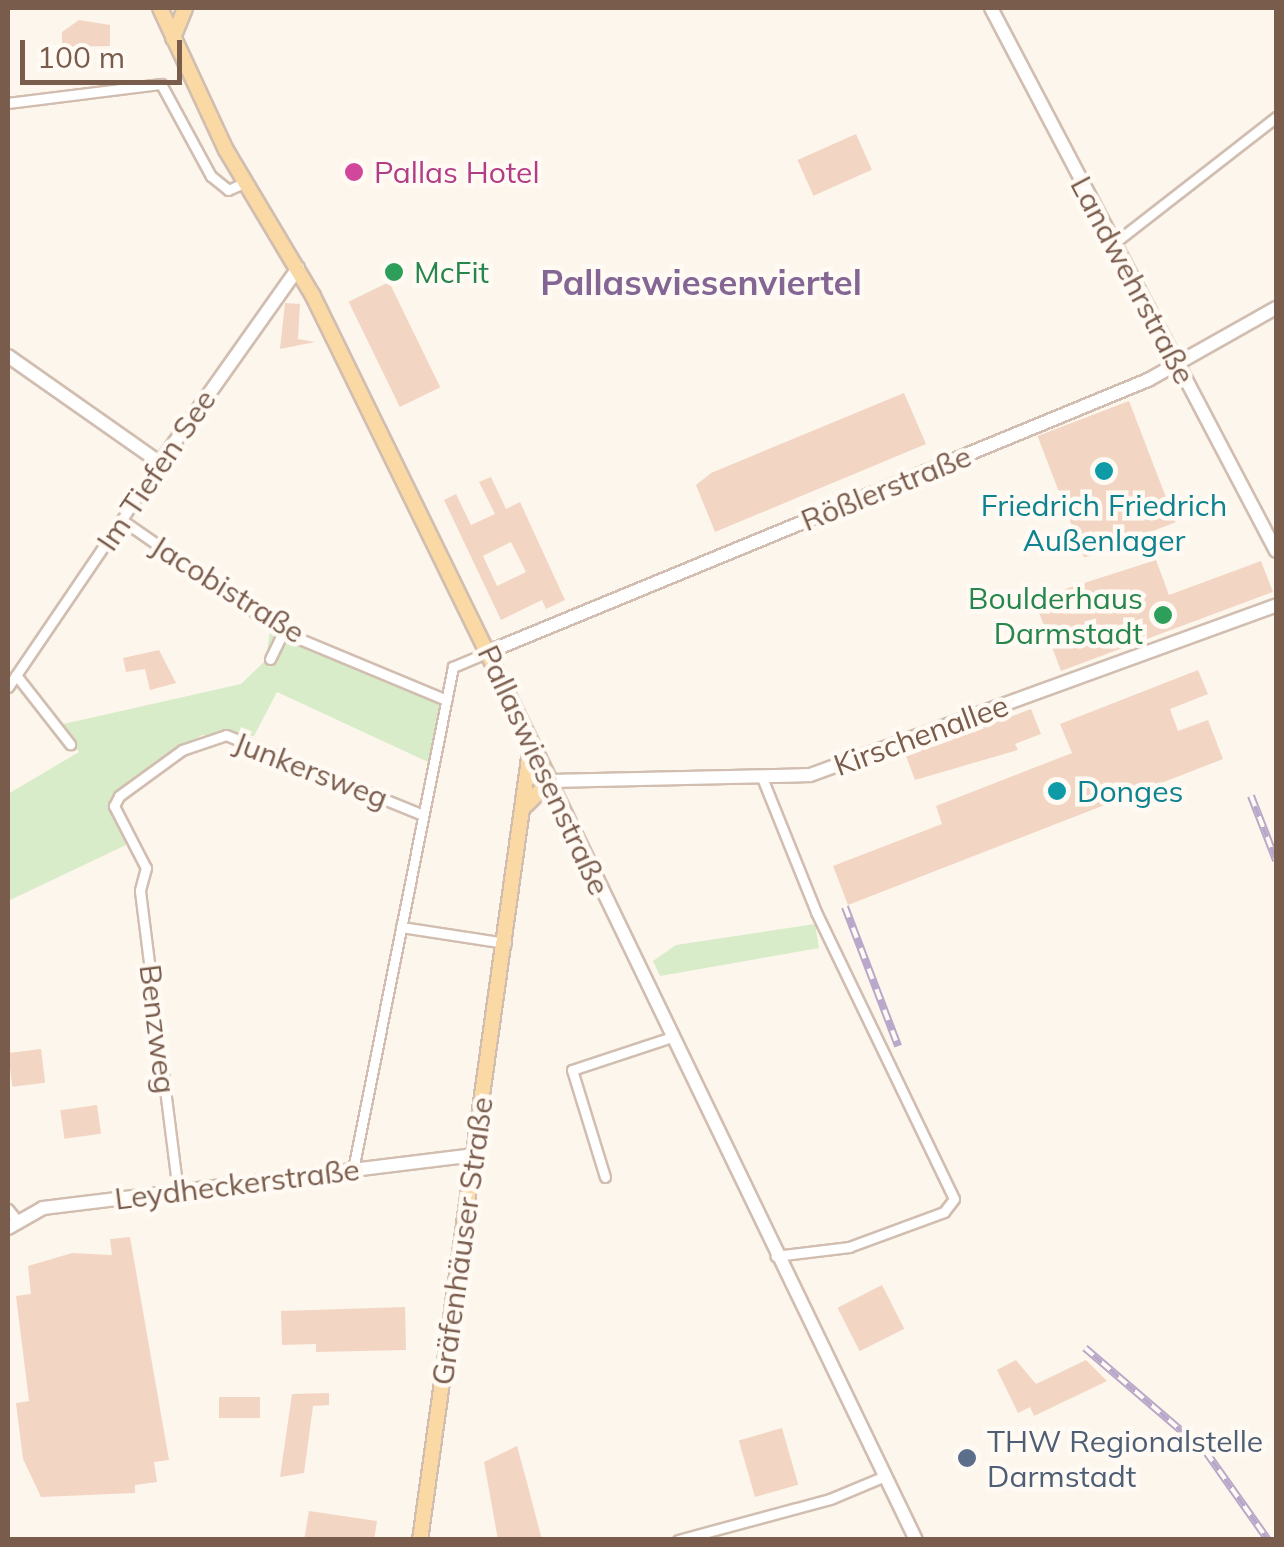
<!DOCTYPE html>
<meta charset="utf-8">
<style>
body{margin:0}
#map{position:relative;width:1284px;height:1547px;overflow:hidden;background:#fdf6ec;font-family:Mulish,sans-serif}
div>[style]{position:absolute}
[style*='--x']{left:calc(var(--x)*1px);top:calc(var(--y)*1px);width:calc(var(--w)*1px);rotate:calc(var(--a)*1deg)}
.green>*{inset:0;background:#d8ecc9}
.building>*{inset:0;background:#f3d5c3;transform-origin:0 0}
.roads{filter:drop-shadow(2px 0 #d1beb0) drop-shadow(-2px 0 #d1beb0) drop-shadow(0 2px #d1beb0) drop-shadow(0 -2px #d1beb0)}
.street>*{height:9px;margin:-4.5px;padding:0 4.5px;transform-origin:4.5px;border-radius:4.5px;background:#fff}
.secondary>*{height:12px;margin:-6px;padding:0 6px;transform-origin:6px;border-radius:6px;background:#fff}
.primary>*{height:14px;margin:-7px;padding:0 7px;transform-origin:7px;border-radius:7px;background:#fbd9a5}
.rail>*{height:8px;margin-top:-4px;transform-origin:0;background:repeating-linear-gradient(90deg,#fffaf3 0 11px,#b9a8c9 0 22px);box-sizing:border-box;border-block:2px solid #b9a8c9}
.dots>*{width:28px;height:28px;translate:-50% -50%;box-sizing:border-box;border:5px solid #fffaf3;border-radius:50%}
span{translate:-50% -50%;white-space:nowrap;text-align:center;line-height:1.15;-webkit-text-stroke:9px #fffaf3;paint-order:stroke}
.hotel-label{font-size:30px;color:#b23c85}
.left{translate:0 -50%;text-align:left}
.leisure-label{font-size:30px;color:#27864d}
.right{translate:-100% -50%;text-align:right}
.street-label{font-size:30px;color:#7a5c4d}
.culture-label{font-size:30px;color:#0d838f}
.service-label{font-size:30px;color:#4e5e75}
.quarter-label{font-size:35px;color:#846695;font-weight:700}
.frame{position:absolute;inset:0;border:10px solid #7a5c4d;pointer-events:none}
.scale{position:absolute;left:20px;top:40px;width:162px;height:45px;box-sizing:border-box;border:5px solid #7a5c4d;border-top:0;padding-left:12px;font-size:30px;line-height:35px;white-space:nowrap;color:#7a5c4d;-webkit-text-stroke:8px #fffaf3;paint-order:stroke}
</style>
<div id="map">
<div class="green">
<div style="clip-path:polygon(270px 630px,440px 701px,428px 762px,277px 692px,254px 736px,202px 735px,119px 791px,111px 802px,126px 845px,8px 901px,8px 794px,79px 752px,59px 725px,241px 684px,266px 660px)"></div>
<div style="clip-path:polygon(815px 924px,819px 948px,660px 976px,653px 961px,676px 945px)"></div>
</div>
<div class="building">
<div style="clip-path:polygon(79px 20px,110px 25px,110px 46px,62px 47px,62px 32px)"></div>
<div style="left:856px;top:134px;width:39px;height:64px;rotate:66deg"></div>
<div style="left:389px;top:282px;width:117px;height:45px;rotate:64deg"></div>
<div style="clip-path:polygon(285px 303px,300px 304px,298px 339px,315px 342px,280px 349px)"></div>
<div style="clip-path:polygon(904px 393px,926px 444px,715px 532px,696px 485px,711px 473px)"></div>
<div style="left:1129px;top:401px;width:130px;height:98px;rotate:69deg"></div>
<div style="clip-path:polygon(evenodd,491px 477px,506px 509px,520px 502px,565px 600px,546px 609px,542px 600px,501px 620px,444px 500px,456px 494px,471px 525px,495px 514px,479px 482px,491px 477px,511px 542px,526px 572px,497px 586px,483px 556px,511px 542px)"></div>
<div style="clip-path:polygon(1156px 560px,1169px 595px,1261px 561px,1273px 592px,1061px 671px,1034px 599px)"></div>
<div style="clip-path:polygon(159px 650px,176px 683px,150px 690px,145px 669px,126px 672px,123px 658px)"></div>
<div style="clip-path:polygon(1198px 670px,1208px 694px,1170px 709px,1178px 731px,1208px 720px,1223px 759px,848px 905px,833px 866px,942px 824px,936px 806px,1072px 753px,1060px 724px)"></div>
<div style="clip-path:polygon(1031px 709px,1041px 734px,1015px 744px,1018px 750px,915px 780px,906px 756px)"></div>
<div style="left:41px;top:1049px;width:34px;height:33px;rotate:83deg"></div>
<div style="left:97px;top:1105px;width:29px;height:37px;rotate:82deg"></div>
<div style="clip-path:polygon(130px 1237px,169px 1460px,154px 1462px,157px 1482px,135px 1485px,135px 1493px,41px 1497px,23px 1459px,16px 1403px,29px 1401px,16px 1296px,31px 1294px,28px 1266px,72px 1253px,112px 1255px,110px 1239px)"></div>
<div style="left:882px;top:1285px;width:49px;height:50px;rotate:63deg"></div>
<div style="clip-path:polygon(405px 1307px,406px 1350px,316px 1352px,316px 1344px,282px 1345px,281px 1311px)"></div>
<div style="clip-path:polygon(1016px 1360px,1036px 1384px,1086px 1360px,1107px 1381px,1034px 1416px,1030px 1407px,1018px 1413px,997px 1370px)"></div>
<div style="clip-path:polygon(329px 1393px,329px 1405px,313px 1406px,304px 1473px,280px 1477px,292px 1394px)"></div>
<div style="left:260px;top:1397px;width:21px;height:41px;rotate:90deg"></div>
<div style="left:782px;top:1428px;width:59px;height:45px;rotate:74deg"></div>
<div style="clip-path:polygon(517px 1446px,526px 1479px,542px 1540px,498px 1540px,484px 1462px)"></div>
<div style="clip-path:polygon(309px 1511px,377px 1521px,374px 1540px,304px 1540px)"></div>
</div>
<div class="roads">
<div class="street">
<div style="--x:8;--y:103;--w:154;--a:-7.1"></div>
<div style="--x:161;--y:84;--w:105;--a:61.5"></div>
<div style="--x:211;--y:176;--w:22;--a:39"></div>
<div style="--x:228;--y:190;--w:17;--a:-24"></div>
<div style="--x:1113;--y:244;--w:207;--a:-37.9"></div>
<div style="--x:122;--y:520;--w:196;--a:34.8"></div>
<div style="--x:283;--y:632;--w:177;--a:22.6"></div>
<div style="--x:270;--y:659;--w:30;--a:-64"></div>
<div style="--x:16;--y:675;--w:88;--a:52"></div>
<div style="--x:8;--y:687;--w:271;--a:-55.8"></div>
<div style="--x:763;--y:780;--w:142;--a:68.1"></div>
<div style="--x:816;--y:912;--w:318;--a:64.3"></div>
<div style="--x:954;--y:1199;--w:16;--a:128"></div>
<div style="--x:944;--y:1212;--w:101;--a:159.8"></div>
<div style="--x:849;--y:1247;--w:74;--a:173"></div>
<div style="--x:401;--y:927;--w:106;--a:8.7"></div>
<div style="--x:353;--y:1170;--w:513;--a:-78.76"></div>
<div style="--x:453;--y:667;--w:38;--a:-23"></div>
<div style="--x:605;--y:1177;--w:112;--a:-107.1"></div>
<div style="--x:572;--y:1070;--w:102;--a:-18.3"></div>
<div style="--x:178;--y:1192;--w:304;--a:-97.2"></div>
<div style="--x:140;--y:890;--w:23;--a:-75"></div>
<div style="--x:146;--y:868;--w:70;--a:-117.3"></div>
<div style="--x:114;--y:806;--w:11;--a:-63"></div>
<div style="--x:119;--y:796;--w:78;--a:-36.1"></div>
<div style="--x:182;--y:750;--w:46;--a:-18.8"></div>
<div style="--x:226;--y:735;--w:210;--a:22.1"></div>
<div style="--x:8;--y:1209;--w:13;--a:51"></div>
<div style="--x:678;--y:1540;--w:157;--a:-15.1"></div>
<div style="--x:830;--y:1499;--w:60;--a:-22.7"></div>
</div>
<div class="secondary">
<div style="--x:991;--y:8;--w:613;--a:62.31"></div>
<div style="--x:8;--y:356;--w:186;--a:35.1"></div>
<div style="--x:160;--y:463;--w:239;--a:-54.7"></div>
<div style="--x:488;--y:652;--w:714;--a:-22.4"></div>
<div style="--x:1148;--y:380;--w:147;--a:-29.4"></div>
<div style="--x:8;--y:1228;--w:40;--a:-29.7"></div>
<div style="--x:43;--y:1208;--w:433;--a:-7"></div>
<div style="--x:916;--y:1540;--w:843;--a:-115.74"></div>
<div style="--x:550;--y:781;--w:260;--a:-1.3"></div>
<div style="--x:810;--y:775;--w:496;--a:-20"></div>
</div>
<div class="primary">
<div style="--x:160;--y:8;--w:157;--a:65.1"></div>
<div style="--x:226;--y:150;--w:170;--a:59.2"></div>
<div style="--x:313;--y:296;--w:540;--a:63.96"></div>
<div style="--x:550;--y:781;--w:34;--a:135"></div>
<div style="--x:173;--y:38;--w:32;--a:-68"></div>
<div style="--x:420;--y:1540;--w:804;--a:-82.06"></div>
</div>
</div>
<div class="rail">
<div style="--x:1251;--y:796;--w:69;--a:68.7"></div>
<div style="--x:845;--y:907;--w:149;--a:69.1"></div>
<div style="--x:1085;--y:1348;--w:160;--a:40.7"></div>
<div style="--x:1206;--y:1452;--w:108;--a:54.8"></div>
</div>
<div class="dots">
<div style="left:354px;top:172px;background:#d1479c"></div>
<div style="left:394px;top:272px;background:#2e9e5b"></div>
<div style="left:1104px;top:471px;background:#0f9aa8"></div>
<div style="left:1163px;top:615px;background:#2e9e5b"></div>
<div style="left:1057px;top:791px;background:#0f9aa8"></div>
<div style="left:967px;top:1458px;background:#5c6f8a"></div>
</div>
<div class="hotel-label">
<span class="left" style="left:374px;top:172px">Pallas Hotel</span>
</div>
<div class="leisure-label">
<span class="left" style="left:414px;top:272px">McFit</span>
<span class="right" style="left:1143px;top:615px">Boulderhaus<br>Darmstadt</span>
</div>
<div class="street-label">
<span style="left:1133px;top:280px;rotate:62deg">Landwehrstraße</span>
<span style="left:156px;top:470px;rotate:-56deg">Im Tiefen See</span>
<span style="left:886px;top:488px;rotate:-22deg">Rößlerstraße</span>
<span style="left:228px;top:589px;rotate:32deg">Jacobistraße</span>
<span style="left:921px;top:735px;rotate:-20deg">Kirschenallee</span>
<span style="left:311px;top:770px;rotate:21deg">Junkersweg</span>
<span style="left:544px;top:770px;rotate:65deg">Pallaswiesenstraße</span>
<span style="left:158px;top:1029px;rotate:83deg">Benzweg</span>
<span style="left:237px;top:1184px;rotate:-7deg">Leydheckerstraße</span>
<span style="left:462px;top:1241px;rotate:-82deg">Gräfenhäuser Straße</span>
</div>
<div class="culture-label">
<span style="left:1104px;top:522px">Friedrich Friedrich<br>Außenlager</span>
<span class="left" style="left:1077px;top:791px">Donges</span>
</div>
<div class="service-label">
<span class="left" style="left:987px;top:1458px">THW Regionalstelle<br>Darmstadt</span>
</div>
<div class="quarter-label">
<span style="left:701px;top:282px">Pallaswiesenviertel</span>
</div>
<div class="frame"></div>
<div class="scale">100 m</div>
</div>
